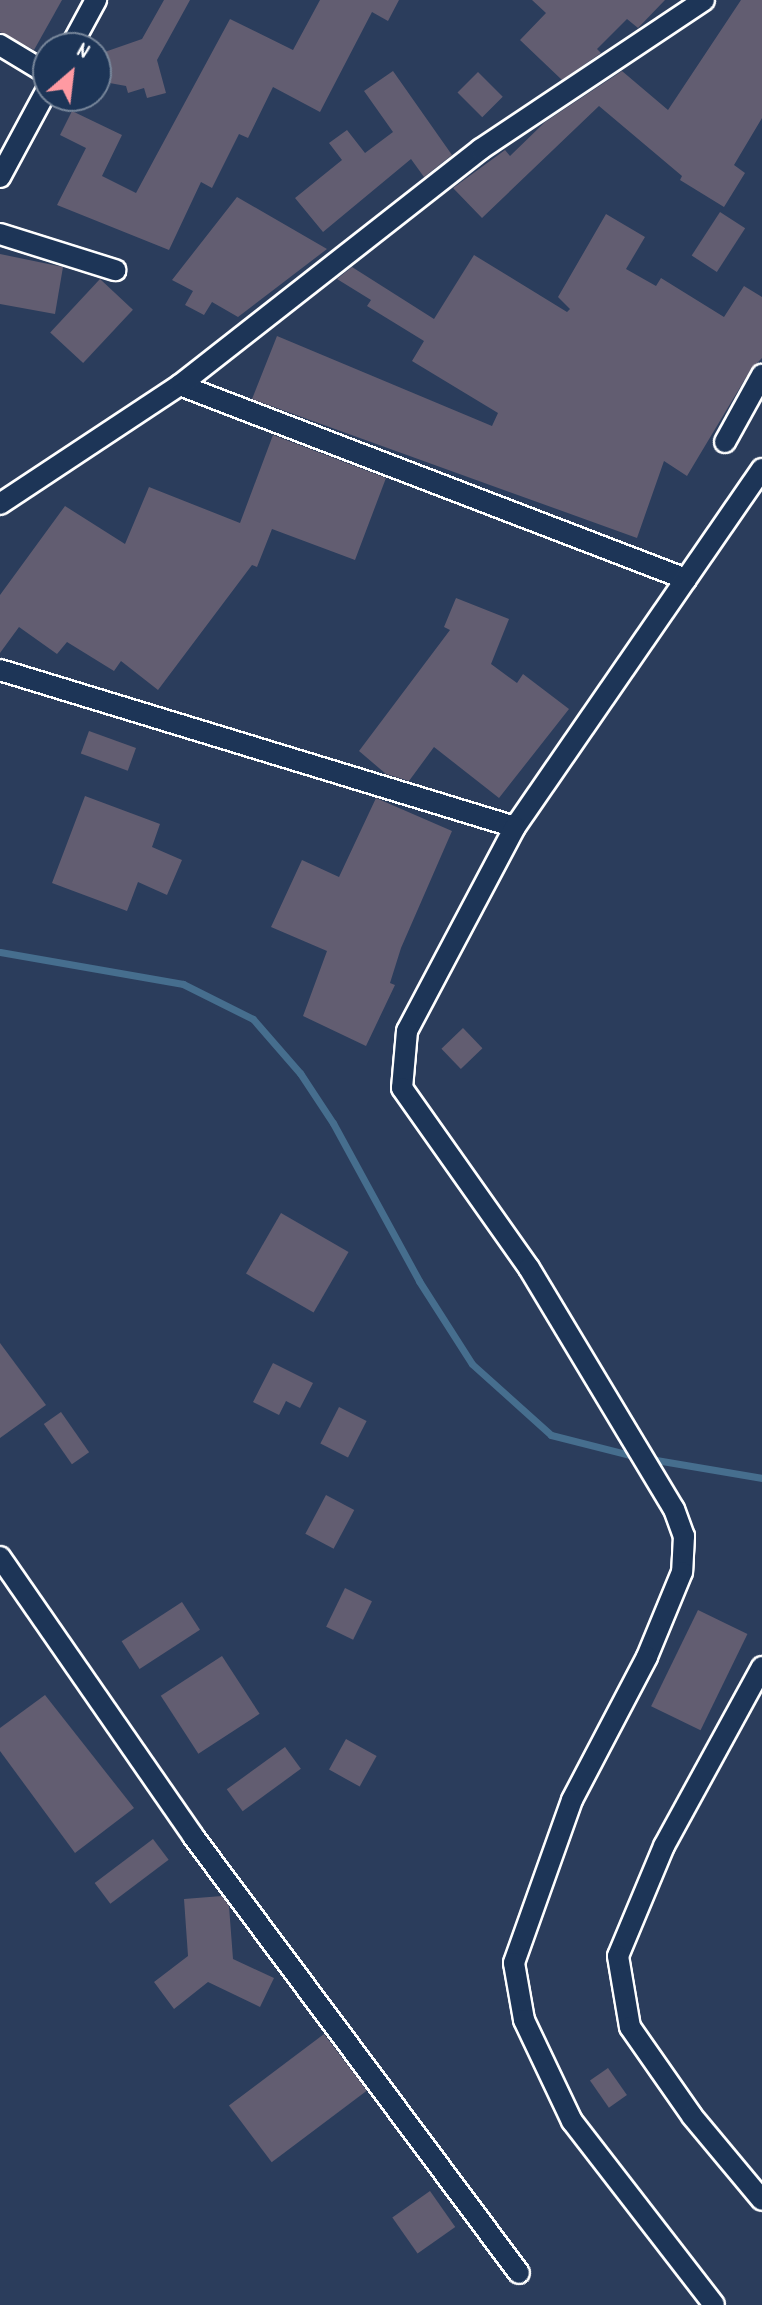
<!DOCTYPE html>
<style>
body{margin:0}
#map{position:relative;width:762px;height:2305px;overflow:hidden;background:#2b3d5c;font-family:Dekko,sans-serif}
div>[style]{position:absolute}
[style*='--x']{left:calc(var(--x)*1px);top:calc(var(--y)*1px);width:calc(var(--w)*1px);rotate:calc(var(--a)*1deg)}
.stream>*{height:7px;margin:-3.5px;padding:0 3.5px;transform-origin:3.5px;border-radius:3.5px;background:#466e8e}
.building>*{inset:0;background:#625d71;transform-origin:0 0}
.roads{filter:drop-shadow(2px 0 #fff) drop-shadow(-2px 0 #fff) drop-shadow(0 2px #fff) drop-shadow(0 -2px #fff)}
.minor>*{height:20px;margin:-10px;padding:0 10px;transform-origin:10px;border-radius:10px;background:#1d3557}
span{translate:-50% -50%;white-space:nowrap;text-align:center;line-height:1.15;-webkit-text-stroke:6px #1d3557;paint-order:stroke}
.north{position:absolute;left:32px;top:32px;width:80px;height:80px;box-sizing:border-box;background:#1d3557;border:2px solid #77869a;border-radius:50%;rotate:28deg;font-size:22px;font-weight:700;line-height:32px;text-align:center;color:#fff}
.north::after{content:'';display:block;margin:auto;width:28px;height:36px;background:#ff9aa2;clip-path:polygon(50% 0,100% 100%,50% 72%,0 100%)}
</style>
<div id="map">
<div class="stream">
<div style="--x:0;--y:952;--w:186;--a:9.9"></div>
<div style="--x:183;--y:984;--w:78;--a:26.6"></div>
<div style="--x:253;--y:1019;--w:72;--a:49"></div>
<div style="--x:300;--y:1073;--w:60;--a:56.6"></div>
<div style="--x:333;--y:1123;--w:180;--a:61.4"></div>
<div style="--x:419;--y:1281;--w:98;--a:57.4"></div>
<div style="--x:472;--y:1364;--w:106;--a:41.9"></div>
<div style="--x:551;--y:1435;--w:90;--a:14.2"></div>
<div style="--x:650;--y:1459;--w:114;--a:9.6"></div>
</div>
<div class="building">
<div style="clip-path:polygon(0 0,62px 0,34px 50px,0 32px)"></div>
<div style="clip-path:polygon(164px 0,190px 0,157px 60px,166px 93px,147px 98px,144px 88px,128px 93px,126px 86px,104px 82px,96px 55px,142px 39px)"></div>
<div style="clip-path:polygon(320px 0,399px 0,388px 21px,372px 12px,320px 112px,273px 87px,248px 138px,239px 134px,212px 188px,201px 182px,169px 250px,57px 205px,86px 148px,60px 135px,72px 111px,122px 135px,102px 176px,136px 193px,230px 19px,293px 50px)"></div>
<div style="clip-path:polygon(532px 0,665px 0,638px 28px,627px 19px,597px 49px,601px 53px,562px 80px,520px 40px,546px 13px)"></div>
<div style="clip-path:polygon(741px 0,762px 0,762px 118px,734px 165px,745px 173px,724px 207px,680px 180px,682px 176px,599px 106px,482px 218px,453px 188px,505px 150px,510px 156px,545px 122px,622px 71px,668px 110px)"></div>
<div style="clip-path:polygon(393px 71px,452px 155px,424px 177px,411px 159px,323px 232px,295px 198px,342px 160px,329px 143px,347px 130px,365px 153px,393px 132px,364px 91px)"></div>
<div style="left:478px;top:72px;width:35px;height:29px;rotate:45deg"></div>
<div style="clip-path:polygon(237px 197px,327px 249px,238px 317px,212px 302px,204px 315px,185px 305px,193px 291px,172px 280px)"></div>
<div style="left:720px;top:212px;width:30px;height:52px;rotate:33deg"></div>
<div style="clip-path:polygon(606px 214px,645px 237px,626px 269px,656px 286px,661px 278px,724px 317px,744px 286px,762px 297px,762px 358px,751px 369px,687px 476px,664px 461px,637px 538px,252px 399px,277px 336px,492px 426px,498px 413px,412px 361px,424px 341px,367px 306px,371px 300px,337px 279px,352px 267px,434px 319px,474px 255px,567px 312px,570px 309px,558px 297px)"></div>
<div style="clip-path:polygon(0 254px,63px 267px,55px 314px,0 304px)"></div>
<div style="left:100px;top:279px;width:45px;height:73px;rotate:43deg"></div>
<div style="clip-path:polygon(273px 435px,386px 478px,355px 560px,272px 529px,257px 567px,252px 565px,158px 690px,121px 661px,114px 671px,67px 642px,57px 654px,19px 627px,0 653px,0 595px,65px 506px,125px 544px,149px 487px,240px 523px)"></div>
<div style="clip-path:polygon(456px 598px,509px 619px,491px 664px,517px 683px,523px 674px,569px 709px,499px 798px,434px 747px,409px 781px,386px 774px,359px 751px,450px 630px,444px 627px)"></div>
<div style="left:89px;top:731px;width:50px;height:24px;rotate:20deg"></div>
<div style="clip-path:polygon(85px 796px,160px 824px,152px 847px,182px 860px,167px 895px,138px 882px,127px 911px,52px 883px)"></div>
<div style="clip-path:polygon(376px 798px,452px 831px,401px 948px,390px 983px,395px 985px,366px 1046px,303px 1016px,327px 951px,271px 927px,302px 860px,339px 877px)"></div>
<div style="left:463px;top:1028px;width:28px;height:30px;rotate:46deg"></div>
<div style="left:281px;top:1213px;width:78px;height:70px;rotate:30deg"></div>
<div style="clip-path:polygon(0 1343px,46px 1405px,0 1438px)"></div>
<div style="clip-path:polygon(273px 1363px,313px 1383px,300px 1408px,286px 1401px,279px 1415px,253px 1402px)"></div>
<div style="left:339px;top:1407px;width:31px;height:41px;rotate:27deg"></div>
<div style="left:61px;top:1412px;width:49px;height:21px;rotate:55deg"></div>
<div style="left:326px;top:1495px;width:32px;height:44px;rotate:28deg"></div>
<div style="left:345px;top:1588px;width:30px;height:43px;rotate:26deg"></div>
<div style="left:182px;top:1602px;width:33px;height:72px;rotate:57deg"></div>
<div style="left:698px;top:1610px;width:55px;height:107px;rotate:26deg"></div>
<div style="left:222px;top:1656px;width:69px;height:73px;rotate:57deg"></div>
<div style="clip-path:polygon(45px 1695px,134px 1808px,75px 1853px,0 1751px,0 1728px)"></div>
<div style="left:346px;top:1739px;width:35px;height:35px;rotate:29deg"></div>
<div style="left:285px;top:1747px;width:27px;height:72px;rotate:54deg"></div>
<div style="left:153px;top:1839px;width:26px;height:73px;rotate:53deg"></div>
<div style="clip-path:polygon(222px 1896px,229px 1906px,233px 1959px,274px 1978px,260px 2007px,208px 1982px,174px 2009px,154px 1982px,188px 1956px,184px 1899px)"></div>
<div style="left:324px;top:2034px;width:71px;height:119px;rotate:53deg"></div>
<div style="left:608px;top:2068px;width:33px;height:22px;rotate:55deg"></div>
<div style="left:430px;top:2191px;width:44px;height:46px;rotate:55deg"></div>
</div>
<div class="roads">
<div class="minor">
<div style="--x:0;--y:45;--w:56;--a:31.1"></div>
<div style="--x:70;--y:48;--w:55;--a:-61.6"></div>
<div style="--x:0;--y:177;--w:101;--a:-61.7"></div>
<div style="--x:0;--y:234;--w:121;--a:17.4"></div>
<div style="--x:180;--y:385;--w:542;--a:20.98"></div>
<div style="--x:725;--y:442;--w:77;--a:-61.1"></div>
<div style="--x:0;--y:504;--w:216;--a:-33.5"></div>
<div style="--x:180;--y:385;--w:382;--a:-38.1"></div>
<div style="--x:481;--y:149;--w:268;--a:-33.7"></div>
<div style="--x:0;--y:670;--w:538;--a:16.95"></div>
<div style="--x:515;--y:827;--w:435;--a:-55.4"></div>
<div style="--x:515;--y:827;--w:231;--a:117.9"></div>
<div style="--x:407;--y:1031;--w:57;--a:95"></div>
<div style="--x:402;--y:1088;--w:220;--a:54.8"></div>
<div style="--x:529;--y:1268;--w:281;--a:59"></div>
<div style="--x:674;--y:1509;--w:29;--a:70"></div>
<div style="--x:684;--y:1536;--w:36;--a:93"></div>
<div style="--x:682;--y:1572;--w:92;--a:112.4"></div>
<div style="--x:647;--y:1657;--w:161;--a:117.7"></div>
<div style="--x:572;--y:1800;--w:173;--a:109.6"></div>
<div style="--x:514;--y:1963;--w:58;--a:80"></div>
<div style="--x:524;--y:2020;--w:112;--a:64.6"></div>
<div style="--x:572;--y:2121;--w:232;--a:52.3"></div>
<div style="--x:0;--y:1557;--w:339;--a:55.3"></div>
<div style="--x:193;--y:1836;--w:545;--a:53.28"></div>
<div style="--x:762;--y:1667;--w:204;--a:118.7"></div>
<div style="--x:664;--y:1846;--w:119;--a:112.7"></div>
<div style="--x:618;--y:1956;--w:72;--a:80.4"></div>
<div style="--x:630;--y:2027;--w:108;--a:55.1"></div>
<div style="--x:692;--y:2116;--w:109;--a:50.2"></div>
</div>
</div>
<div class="north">N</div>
</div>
